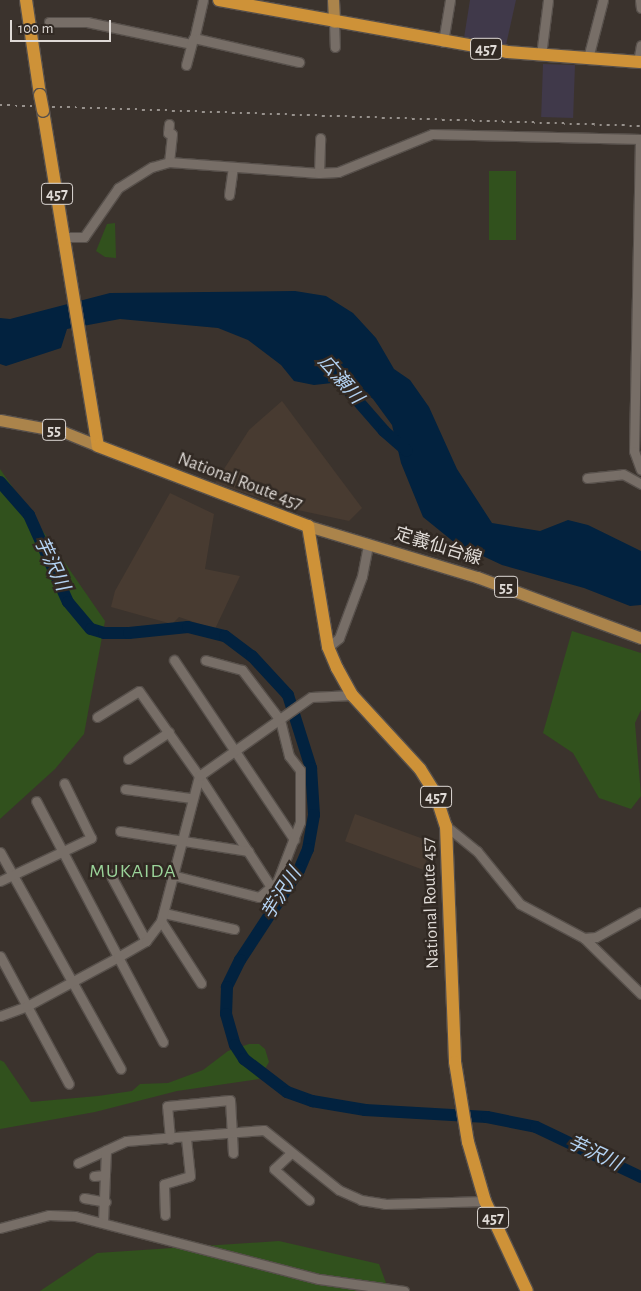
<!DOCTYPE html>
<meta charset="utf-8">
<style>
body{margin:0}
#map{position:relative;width:641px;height:1291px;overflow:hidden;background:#3b332d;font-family:"Alegreya Sans","Noto Sans JP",sans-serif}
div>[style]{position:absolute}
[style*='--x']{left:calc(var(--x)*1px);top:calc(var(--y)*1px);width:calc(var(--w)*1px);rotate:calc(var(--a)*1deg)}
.commercial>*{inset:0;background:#40394a;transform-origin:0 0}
.built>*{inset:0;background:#483b31;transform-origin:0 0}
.green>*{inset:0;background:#31511d;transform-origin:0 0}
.water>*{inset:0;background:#02223f}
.river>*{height:12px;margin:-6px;padding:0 6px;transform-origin:6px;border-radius:6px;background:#02223f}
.roads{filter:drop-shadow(1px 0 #57504b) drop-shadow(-1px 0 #57504b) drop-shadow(0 1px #57504b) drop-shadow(0 -1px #57504b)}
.minor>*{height:9px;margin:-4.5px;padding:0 4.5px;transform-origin:4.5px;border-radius:4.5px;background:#776e67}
.major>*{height:11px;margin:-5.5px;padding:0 5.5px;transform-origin:5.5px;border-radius:5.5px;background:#ab844b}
.highway>*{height:12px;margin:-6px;padding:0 6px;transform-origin:6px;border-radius:6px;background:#ce9238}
.rail>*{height:2px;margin-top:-1px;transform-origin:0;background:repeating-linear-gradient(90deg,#97918c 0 2.5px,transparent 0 7.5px)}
.bridges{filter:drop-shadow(1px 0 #57504b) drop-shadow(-1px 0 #57504b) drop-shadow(0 1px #57504b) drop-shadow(0 -1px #57504b)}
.highway-bridge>*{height:12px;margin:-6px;padding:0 6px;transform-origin:6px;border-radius:6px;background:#ce9238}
span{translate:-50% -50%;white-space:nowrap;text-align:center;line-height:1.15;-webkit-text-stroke:5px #312923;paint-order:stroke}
.shield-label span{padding:1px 4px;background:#312923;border:1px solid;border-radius:4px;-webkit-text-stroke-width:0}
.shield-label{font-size:16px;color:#dfdad6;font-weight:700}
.street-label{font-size:18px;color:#dfdad6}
.water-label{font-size:19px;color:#b4d3f3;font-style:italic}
.quarter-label{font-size:20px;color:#9bd49a;letter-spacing:1px}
.scale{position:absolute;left:10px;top:20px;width:101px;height:22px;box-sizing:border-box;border:2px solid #dfdad6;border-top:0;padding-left:6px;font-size:15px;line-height:18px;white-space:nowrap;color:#dfdad6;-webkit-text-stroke:4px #312923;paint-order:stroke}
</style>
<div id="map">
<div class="commercial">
<div style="clip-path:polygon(470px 0,516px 0,506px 45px,464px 38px)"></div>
<div style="left:543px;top:64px;width:32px;height:53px;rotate:2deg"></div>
</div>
<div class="built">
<div style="clip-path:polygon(282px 401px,362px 508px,349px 521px,293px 509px,215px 483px,249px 430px)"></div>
<div style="clip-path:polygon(170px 493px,214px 514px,205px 569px,240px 576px,215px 629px,179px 617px,172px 624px,111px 607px,115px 591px)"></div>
<div style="left:355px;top:814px;width:83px;height:29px;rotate:20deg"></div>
</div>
<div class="green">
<div style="left:489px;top:171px;width:27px;height:69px"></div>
<div style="clip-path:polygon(115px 223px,116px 258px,105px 257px,96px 251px,107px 224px)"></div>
<div style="clip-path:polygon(0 469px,105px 621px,84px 734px,55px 769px,0 819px)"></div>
<div style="clip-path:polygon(572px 631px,641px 653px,641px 710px,635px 723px,641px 796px,631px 809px,599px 798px,573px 753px,543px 733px)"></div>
<div style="clip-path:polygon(249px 1044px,259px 1044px,265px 1049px,269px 1062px,259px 1079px,177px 1091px,95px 1112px,0 1129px,0 1060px,4px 1062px,31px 1102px,98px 1096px,132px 1091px,140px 1084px,168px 1083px,203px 1070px,228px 1051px)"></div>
<div style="clip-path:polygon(279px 1241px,379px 1264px,389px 1291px,40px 1291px,97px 1253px)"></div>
</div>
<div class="water">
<div style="clip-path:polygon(295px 291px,326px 296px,353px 313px,376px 338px,394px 369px,410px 380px,429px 407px,457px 469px,492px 523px,540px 531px,568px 520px,588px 525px,641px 551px,641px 605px,630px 606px,584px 588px,502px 565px,455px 543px,423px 517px,401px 463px,392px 425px,373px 399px,350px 381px,314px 385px,294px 381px,281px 365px,248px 340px,218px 328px,120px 319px,67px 329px,61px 348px,6px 366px,0 364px,0 318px,10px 319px,110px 293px)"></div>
</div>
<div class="river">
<div style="--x:330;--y:369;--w:82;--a:48.9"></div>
<div style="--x:384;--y:431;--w:30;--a:41"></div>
<div style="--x:0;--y:482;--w:44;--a:48.7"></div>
<div style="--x:29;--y:515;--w:95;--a:65.9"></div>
<div style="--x:68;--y:602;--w:35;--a:50"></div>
<div style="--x:91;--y:629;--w:14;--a:17"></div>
<div style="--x:104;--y:633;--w:25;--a:0"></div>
<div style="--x:129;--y:633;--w:59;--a:-5.8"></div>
<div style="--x:188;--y:627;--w:38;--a:14"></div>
<div style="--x:225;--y:636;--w:34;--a:37"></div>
<div style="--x:252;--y:656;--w:53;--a:47.3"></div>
<div style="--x:288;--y:695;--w:77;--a:72.5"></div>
<div style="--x:311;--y:768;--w:47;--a:86.3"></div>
<div style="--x:314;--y:815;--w:35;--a:100"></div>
<div style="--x:308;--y:849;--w:23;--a:113"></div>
<div style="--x:299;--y:870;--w:108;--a:123.2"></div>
<div style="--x:240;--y:960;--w:30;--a:116"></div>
<div style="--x:227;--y:987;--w:27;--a:92"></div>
<div style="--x:226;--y:1014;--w:32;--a:74"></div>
<div style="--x:235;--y:1045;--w:17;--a:57"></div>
<div style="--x:244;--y:1059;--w:54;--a:37.5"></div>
<div style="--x:287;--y:1092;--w:27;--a:20"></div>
<div style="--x:312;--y:1101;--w:54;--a:9.6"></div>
<div style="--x:365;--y:1110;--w:122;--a:3.3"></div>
<div style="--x:487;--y:1117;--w:50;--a:11.5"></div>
<div style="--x:536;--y:1127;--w:116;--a:25.5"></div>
</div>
<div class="roads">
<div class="minor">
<div style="--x:203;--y:0;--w:39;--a:103"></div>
<div style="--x:194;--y:38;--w:108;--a:12.9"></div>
<div style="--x:640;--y:0;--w:8;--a:83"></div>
<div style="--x:49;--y:22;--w:38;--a:0"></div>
<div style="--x:87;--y:22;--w:106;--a:11.9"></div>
<div style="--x:334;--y:22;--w:25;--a:88"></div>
<div style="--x:443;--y:42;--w:43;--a:-80.5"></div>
<div style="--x:541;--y:55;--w:55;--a:-82.7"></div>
<div style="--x:588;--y:58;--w:60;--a:-75.5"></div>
<div style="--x:638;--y:62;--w:17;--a:-80"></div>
<div style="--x:186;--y:65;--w:27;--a:-75"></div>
<div style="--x:169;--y:124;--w:9;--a:96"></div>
<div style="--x:168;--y:133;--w:4;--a:14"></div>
<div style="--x:172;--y:134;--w:28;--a:96"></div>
<div style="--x:640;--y:139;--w:312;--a:91.1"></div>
<div style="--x:634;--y:451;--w:20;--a:70"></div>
<div style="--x:319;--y:173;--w:35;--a:-88"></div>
<div style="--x:229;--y:195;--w:27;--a:-82"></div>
<div style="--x:65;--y:237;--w:19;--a:0"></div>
<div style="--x:84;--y:237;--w:60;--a:-55.2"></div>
<div style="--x:118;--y:188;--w:40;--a:-32"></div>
<div style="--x:152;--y:167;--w:18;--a:-16"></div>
<div style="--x:169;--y:162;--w:150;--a:4.2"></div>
<div style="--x:319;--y:173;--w:19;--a:-3"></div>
<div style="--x:338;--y:172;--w:101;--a:-22"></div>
<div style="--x:432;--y:134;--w:209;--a:1.4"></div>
<div style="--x:587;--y:478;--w:36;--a:-6"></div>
<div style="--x:623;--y:474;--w:21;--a:29"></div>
<div style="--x:328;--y:647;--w:14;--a:-39"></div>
<div style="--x:339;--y:638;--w:66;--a:-69.6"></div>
<div style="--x:362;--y:576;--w:33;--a:-79"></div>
<div style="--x:174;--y:660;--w:216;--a:56.2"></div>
<div style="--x:97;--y:717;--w:49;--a:-31.8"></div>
<div style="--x:139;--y:691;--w:104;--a:54.8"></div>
<div style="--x:199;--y:776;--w:132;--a:57"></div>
<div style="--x:128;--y:759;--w:49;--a:-33.4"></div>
<div style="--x:125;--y:789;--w:67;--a:7.8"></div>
<div style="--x:446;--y:826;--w:40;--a:39"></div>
<div style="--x:477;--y:851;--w:68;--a:50.9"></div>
<div style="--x:520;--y:904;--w:72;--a:28"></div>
<div style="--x:584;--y:938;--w:12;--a:-5"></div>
<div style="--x:596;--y:937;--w:51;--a:-29.1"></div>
<div style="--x:120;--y:831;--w:130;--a:8.9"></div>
<div style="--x:0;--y:852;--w:248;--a:60.9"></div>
<div style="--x:110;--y:874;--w:76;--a:61.8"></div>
<div style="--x:172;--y:875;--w:90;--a:14.2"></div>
<div style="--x:259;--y:897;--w:23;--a:-40"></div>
<div style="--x:277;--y:882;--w:64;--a:-69"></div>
<div style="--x:300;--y:822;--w:52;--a:-90"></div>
<div style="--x:300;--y:770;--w:18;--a:-128"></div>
<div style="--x:289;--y:756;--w:37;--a:-104"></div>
<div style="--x:280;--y:720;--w:63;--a:-127.2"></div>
<div style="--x:242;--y:670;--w:38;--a:-165"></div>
<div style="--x:0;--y:881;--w:101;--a:-25.3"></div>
<div style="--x:91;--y:838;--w:61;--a:-116.1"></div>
<div style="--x:164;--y:913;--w:72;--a:12.9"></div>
<div style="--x:161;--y:921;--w:74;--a:57.2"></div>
<div style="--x:584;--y:938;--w:80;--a:44.5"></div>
<div style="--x:0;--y:956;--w:145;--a:61.7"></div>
<div style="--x:0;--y:1016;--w:29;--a:-20"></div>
<div style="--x:27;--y:1006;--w:103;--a:-28.3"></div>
<div style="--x:118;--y:957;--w:176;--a:-117.7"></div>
<div style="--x:163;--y:1042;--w:96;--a:-117.9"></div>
<div style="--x:118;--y:957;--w:32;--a:-30"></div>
<div style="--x:146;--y:941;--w:25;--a:-53"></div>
<div style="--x:161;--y:921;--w:150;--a:-75.3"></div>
<div style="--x:199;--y:776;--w:137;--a:-35.2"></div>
<div style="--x:311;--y:697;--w:41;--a:-2.8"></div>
<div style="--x:170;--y:1139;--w:33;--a:-95"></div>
<div style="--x:167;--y:1106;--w:63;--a:-5.4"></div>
<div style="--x:230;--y:1100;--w:53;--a:86.8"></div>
<div style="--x:291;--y:1153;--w:23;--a:137"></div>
<div style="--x:274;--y:1169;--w:47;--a:41.5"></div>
<div style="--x:78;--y:1163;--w:53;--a:-24.6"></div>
<div style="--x:126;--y:1141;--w:138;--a:-4.6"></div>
<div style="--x:264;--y:1130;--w:96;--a:38.7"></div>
<div style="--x:339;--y:1190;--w:24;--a:24"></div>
<div style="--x:361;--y:1200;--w:24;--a:9"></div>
<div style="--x:385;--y:1204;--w:100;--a:-1.7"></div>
<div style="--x:94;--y:1176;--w:11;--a:-5"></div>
<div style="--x:84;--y:1198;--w:22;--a:10"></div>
<div style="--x:165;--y:1215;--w:31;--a:-92"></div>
<div style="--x:164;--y:1184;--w:27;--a:-17"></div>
<div style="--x:190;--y:1176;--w:38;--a:-96"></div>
<div style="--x:103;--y:1222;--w:72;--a:-87.6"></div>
<div style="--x:0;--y:1228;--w:51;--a:-14.9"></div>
<div style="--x:49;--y:1215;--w:26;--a:2"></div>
<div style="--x:75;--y:1216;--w:252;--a:14.5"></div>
<div style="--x:319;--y:1279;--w:86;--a:8"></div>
</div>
<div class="major">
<div style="--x:333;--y:0;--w:22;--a:87"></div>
<div style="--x:0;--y:420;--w:65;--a:10.6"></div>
<div style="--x:64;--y:432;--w:37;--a:22"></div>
<div style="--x:308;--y:526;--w:177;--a:16.8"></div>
<div style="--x:477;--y:577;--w:175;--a:20.4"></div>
</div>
<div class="highway">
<div style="--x:26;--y:0;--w:96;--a:81.6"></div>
<div style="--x:219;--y:0;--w:293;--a:10.2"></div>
<div style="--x:507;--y:52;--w:134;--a:4.3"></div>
<div style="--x:43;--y:111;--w:339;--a:80.7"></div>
<div style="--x:98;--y:446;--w:225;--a:20.9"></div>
<div style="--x:308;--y:526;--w:123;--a:80.6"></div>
<div style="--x:328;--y:647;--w:23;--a:67"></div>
<div style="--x:337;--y:668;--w:31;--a:61"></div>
<div style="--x:352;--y:695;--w:100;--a:47.4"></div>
<div style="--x:420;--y:769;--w:28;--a:58"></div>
<div style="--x:435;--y:793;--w:35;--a:72"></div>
<div style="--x:446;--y:826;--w:236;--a:87.8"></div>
<div style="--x:455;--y:1062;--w:81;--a:80.8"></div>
<div style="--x:468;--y:1142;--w:61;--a:73.9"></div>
<div style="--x:485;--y:1201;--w:99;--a:65"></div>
</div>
</div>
<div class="rail">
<div style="--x:0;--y:105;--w:641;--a:1.88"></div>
</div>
<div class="bridges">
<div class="highway-bridge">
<div style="--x:40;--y:95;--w:16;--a:79"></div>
</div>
</div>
<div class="shield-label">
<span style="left:486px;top:49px">457</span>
<span style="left:57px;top:194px">457</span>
<span style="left:54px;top:430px">55</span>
<span style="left:506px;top:587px">55</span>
<span style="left:436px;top:797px">457</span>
<span style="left:493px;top:1218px">457</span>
</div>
<div class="street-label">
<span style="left:240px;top:482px;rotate:21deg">National Route 457</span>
<span style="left:438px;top:547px;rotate:17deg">定義仙台線</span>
<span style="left:431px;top:903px;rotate:-92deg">National Route 457</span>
</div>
<div class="water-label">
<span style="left:340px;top:380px;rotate:49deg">広瀬川</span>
<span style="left:51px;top:564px;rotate:65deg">芋沢川</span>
<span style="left:282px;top:894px;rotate:-58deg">芋沢川</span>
<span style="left:594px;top:1154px;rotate:25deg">芋沢川</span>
</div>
<div class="quarter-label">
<span style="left:133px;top:871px">MUKAIDA</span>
</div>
<div class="scale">100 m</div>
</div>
